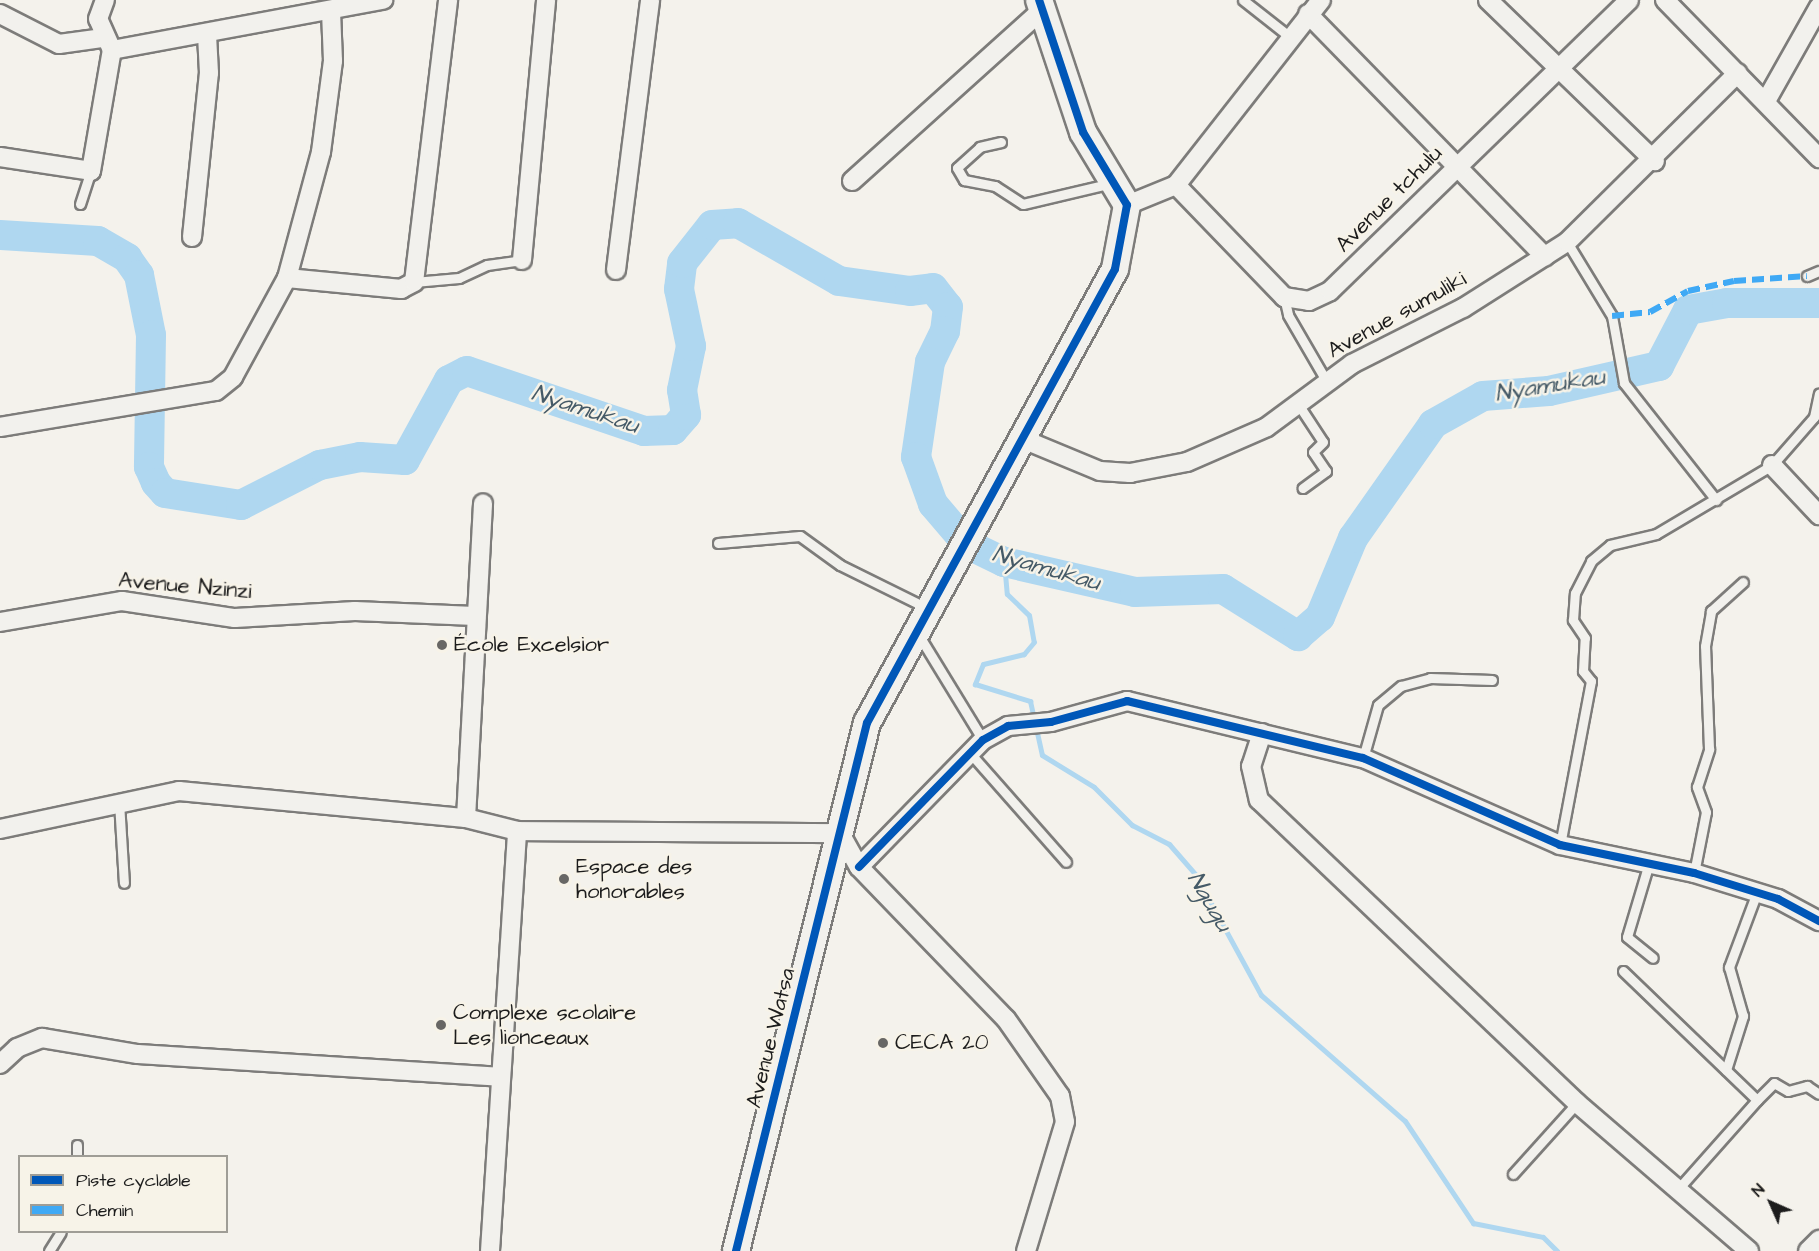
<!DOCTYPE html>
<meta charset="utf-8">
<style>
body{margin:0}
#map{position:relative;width:1819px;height:1251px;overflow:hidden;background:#f4f2ec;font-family:"Architects Daughter",sans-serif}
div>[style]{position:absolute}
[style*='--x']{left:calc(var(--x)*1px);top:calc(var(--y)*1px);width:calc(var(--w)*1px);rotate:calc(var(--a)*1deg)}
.stream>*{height:5px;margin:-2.5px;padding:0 2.5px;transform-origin:2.5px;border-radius:2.5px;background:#afd7f0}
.river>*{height:30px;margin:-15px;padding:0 15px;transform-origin:15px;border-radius:15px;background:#afd7f0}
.roads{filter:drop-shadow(2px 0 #7d7c7a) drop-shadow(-2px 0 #7d7c7a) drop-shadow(0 2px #7d7c7a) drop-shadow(0 -2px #7d7c7a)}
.lane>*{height:9px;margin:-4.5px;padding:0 4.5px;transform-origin:4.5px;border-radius:4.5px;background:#f2f1ed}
.street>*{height:18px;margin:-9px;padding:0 9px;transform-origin:9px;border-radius:9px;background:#f2f1ed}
.secondary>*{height:26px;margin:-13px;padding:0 13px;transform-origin:13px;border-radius:13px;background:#f2f1ed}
.quiet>*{height:6px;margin-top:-3px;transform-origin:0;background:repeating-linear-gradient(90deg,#3fa9f5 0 12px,transparent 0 18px)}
.cycleway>*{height:8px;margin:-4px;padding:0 4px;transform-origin:4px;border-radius:4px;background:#0057b8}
.dots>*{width:16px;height:16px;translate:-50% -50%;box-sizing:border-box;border:3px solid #f7f3e8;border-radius:50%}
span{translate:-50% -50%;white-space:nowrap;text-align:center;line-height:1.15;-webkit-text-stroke:5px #f7f3e8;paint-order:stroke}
.street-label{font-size:22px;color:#1c1c1c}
.poi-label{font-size:22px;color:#1c1c1c}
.left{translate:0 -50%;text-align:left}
.water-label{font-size:24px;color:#455a67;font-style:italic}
.legend{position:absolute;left:18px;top:1155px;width:210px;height:78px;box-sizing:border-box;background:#f7f3e8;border:2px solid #9f9d96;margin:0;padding:8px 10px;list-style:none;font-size:18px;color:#1c1c1c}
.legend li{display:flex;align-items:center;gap:12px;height:30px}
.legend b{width:30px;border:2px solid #9f9d96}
.north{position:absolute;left:1741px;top:1173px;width:60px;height:60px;-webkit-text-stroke:4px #f7f3e8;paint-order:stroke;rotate:315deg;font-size:16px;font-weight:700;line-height:24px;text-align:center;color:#1c1c1c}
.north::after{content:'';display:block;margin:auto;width:21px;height:27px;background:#1c1c1c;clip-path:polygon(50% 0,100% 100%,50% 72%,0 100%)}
</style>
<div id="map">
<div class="stream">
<div style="--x:1004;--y:562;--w:32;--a:85"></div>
<div style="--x:1007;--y:594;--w:30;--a:44"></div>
<div style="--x:1029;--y:615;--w:27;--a:80"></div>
<div style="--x:1034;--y:642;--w:16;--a:130"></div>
<div style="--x:1024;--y:654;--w:42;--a:166.3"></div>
<div style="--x:983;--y:664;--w:22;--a:112"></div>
<div style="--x:975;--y:684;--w:58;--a:17.2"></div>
<div style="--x:1030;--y:701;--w:55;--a:77.5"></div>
<div style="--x:1042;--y:755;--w:61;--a:31.6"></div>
<div style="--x:1094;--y:787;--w:54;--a:45"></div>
<div style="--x:1132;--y:825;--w:42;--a:27.2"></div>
<div style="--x:1169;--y:844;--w:40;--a:49"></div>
<div style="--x:1195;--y:874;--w:138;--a:61.4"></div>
<div style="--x:1261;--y:995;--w:191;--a:41.2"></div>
<div style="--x:1405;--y:1121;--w:123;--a:56.3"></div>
<div style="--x:1473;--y:1223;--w:71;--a:11.3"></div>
<div style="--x:1543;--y:1237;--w:20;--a:45"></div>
</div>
<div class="river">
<div style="--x:0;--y:235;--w:98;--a:3.5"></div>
<div style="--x:98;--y:241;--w:34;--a:30"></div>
<div style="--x:127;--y:258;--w:21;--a:55"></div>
<div style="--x:139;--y:275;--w:61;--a:78.7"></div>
<div style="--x:151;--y:335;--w:132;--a:90.9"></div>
<div style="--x:149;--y:467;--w:17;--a:66"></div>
<div style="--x:156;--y:483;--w:13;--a:48"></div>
<div style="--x:165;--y:493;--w:77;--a:9"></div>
<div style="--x:241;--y:505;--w:89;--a:-26.9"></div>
<div style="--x:320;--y:465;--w:41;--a:-11.3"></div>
<div style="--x:360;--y:457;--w:45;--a:3.8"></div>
<div style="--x:405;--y:460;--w:91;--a:-61.2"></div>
<div style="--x:449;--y:380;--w:20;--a:-27"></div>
<div style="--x:467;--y:371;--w:187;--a:18.7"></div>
<div style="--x:644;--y:431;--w:29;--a:-2"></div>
<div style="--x:673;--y:430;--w:20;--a:-49"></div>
<div style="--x:686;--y:415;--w:25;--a:-99"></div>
<div style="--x:682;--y:390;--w:45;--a:-78.4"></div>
<div style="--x:691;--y:346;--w:58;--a:-101.9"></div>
<div style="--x:679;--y:289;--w:26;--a:-83"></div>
<div style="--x:682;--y:263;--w:48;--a:-51.7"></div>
<div style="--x:712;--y:225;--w:26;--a:-4"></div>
<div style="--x:738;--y:223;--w:116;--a:29.9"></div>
<div style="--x:839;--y:281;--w:72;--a:8"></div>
<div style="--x:910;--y:291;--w:23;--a:-7"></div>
<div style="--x:933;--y:288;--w:24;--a:52"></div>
<div style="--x:948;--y:307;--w:24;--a:97"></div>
<div style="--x:945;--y:331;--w:34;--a:116"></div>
<div style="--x:930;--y:362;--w:96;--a:98.4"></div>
<div style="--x:916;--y:457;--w:50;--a:70.1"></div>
<div style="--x:933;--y:504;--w:52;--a:49.6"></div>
<div style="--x:967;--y:544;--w:41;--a:25.9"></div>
<div style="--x:1004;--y:562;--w:134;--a:12.9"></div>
<div style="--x:1135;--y:592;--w:88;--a:-2"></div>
<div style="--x:1223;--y:589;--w:89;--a:32.1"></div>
<div style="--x:1298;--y:636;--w:29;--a:-41"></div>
<div style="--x:1320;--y:617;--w:86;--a:-67.3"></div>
<div style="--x:1353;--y:538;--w:139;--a:-54.9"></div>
<div style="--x:1433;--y:424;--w:57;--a:-29.2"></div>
<div style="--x:1483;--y:396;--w:66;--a:-4.3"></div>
<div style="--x:1549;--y:391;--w:113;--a:-12.8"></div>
<div style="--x:1659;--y:366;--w:63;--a:-62.6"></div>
<div style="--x:1688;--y:310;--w:40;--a:-10"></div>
<div style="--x:1727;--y:303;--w:92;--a:0"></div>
</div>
<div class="roads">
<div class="lane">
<div style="--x:1243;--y:0;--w:60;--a:38.2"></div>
<div style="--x:1001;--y:142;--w:22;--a:167"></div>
<div style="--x:980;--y:147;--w:31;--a:138"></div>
<div style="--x:957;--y:168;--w:14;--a:60"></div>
<div style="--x:964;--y:180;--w:32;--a:11"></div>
<div style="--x:995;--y:186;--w:33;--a:33"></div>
<div style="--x:1023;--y:204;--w:91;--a:-13.3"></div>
<div style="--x:80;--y:204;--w:35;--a:-72"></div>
<div style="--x:1567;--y:242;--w:87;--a:58.7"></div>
<div style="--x:1612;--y:316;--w:68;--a:79.8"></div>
<div style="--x:1624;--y:383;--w:149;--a:51.8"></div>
<div style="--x:1807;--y:276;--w:13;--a:-23"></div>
<div style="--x:414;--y:282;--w:45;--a:-5.1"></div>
<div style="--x:459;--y:278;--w:31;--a:-25"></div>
<div style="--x:487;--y:265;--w:35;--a:-8"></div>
<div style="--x:1284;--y:297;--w:18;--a:77"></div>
<div style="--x:1288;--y:315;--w:78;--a:59.8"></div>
<div style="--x:1298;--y:404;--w:45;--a:56.7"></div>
<div style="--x:1323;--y:442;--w:14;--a:135"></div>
<div style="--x:1313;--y:452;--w:23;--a:56"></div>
<div style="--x:1326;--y:471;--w:29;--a:144"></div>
<div style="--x:718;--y:543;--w:82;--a:-4.9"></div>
<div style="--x:800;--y:536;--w:49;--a:35.9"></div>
<div style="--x:840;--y:565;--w:97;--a:26.3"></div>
<div style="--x:918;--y:634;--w:124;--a:58.5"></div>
<div style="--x:970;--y:753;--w:145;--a:48.6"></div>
<div style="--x:1363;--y:758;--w:55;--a:-74.2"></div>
<div style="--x:1378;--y:705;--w:30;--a:-40"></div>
<div style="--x:1401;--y:686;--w:30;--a:-15"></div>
<div style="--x:1430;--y:678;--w:62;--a:1.8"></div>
<div style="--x:119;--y:802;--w:81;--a:86.5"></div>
<div style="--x:1560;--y:845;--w:167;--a:-79.3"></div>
<div style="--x:1591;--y:681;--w:13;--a:-129"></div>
<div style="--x:1583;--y:671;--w:33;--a:-87"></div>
<div style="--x:1585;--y:638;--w:22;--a:-124"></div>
<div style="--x:1573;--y:620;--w:27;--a:-86"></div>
<div style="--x:1575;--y:593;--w:36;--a:-63"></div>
<div style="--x:1591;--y:561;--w:25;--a:-40"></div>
<div style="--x:1610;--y:545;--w:47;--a:-13.4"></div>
<div style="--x:1656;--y:534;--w:135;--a:-30.7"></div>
<div style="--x:1772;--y:465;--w:64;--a:-48.8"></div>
<div style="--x:1814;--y:417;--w:24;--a:-78"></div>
<div style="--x:1649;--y:863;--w:77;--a:106.6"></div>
<div style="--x:1627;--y:937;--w:33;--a:39"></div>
<div style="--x:1694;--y:873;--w:62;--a:-78.9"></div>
<div style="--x:1706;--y:812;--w:27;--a:-110"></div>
<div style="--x:1697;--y:787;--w:40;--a:-72"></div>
<div style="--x:1709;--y:749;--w:103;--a:-92.2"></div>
<div style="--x:1705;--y:646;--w:36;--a:-80"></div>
<div style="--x:1711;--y:611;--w:43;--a:-42.2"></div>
<div style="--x:1623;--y:971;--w:186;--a:43.9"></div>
<div style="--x:1757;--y:1100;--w:24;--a:-45"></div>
<div style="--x:1774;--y:1083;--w:16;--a:30"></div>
<div style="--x:1788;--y:1091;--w:20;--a:-15"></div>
<div style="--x:1807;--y:1086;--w:14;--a:34"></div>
<div style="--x:1726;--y:1070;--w:57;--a:-72.5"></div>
<div style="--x:1743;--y:1016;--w:51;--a:-105.9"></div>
<div style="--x:1729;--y:967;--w:80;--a:-69.5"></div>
<div style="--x:77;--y:1156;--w:11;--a:-90"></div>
<div style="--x:1513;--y:1174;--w:96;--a:-48"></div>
<div style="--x:1678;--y:1189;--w:119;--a:-48.4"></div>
<div style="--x:49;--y:1251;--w:22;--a:-58"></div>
</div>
<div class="street">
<div style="--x:1488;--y:0;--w:232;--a:44"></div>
<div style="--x:1665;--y:0;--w:221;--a:45.7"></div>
<div style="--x:0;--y:14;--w:66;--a:27"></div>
<div style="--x:59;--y:44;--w:43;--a:-7.9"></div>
<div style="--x:1308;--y:14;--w:339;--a:45.7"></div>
<div style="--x:112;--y:50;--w:276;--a:-10.5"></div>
<div style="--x:1766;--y:101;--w:108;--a:-60.6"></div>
<div style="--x:0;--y:157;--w:92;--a:8.7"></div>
<div style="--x:91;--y:171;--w:123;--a:-80.2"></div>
<div style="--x:112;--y:50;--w:34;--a:-114"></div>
<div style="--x:98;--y:19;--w:20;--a:-70"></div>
<div style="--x:852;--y:181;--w:256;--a:-42"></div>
<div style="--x:1176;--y:185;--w:156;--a:46"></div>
<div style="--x:1284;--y:297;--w:25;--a:9"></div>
<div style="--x:1309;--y:301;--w:23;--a:-25"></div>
<div style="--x:1330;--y:291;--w:417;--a:-44.2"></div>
<div style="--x:1127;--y:205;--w:53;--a:-22.2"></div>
<div style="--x:1176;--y:185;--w:235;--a:-51.9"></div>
<div style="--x:192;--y:237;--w:165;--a:-84.1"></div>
<div style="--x:209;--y:73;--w:37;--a:-93"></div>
<div style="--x:522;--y:260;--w:261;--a:-84.7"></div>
<div style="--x:616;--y:270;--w:272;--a:-82.8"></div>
<div style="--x:287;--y:278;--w:115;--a:5.5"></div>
<div style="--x:401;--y:289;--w:15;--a:-28"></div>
<div style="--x:414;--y:282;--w:284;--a:-83.1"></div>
<div style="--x:0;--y:427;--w:219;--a:-9.5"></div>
<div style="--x:216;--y:391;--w:22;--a:-39"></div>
<div style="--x:233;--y:377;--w:113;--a:-61.4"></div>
<div style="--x:287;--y:278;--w:131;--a:-74.9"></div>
<div style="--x:321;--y:152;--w:92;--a:-82.5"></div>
<div style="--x:333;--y:61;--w:50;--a:-92.3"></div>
<div style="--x:1025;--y:440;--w:81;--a:22.5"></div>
<div style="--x:1100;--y:471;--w:30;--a:4"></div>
<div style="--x:1130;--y:473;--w:58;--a:-10.9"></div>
<div style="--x:1187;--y:462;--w:87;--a:-23.6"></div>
<div style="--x:1267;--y:427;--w:106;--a:-36.5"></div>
<div style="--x:1352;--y:364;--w:124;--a:-26.8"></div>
<div style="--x:1463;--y:308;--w:123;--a:-32.4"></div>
<div style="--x:1567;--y:242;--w:240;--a:-44.7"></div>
<div style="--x:1772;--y:465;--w:69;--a:46.8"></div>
<div style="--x:0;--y:622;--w:124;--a:-9.8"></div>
<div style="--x:122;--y:601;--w:114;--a:8.6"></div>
<div style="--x:235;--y:618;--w:120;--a:-3.3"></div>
<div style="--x:355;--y:611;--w:120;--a:2.4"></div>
<div style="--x:1262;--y:733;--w:35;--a:108"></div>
<div style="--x:1251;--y:766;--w:35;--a:77"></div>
<div style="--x:1259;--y:800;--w:439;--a:43.6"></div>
<div style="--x:1577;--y:1103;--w:227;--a:40.7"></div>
<div style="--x:466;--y:818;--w:315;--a:-86.9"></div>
<div style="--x:0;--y:829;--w:183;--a:-12"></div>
<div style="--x:179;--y:791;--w:288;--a:5.4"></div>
<div style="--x:466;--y:818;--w:53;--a:14.3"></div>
<div style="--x:517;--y:831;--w:323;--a:0.4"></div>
<div style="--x:840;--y:833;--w:39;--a:61"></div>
<div style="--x:859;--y:867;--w:211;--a:46"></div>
<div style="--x:1006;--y:1019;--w:94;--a:55"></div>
<div style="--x:1060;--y:1096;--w:26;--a:79"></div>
<div style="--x:1065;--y:1122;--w:135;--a:106.8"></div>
<div style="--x:859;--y:867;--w:177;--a:-45.7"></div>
<div style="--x:983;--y:740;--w:29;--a:-29"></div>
<div style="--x:1008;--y:726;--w:43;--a:-5.3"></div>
<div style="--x:1051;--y:722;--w:79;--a:-15.4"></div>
<div style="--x:1127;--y:701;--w:243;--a:13.6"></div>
<div style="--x:1363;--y:758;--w:215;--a:23.8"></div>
<div style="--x:1560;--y:845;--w:137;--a:11.8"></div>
<div style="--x:1694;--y:873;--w:88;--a:17.2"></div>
<div style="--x:1778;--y:899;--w:47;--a:28.2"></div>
<div style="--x:0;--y:1064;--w:23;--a:-43"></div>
<div style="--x:17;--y:1048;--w:27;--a:-22"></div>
<div style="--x:42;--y:1038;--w:97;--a:9.5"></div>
<div style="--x:138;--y:1054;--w:363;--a:3.6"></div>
<div style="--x:490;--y:1251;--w:421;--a:-86.3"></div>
<div style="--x:1808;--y:1251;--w:16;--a:-45"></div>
</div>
<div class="secondary">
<div style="--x:736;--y:1251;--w:544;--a:-76.07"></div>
<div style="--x:867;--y:723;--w:517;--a:-61.35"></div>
<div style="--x:1115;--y:269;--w:65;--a:-79.4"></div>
<div style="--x:1127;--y:205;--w:85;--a:-121.1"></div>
<div style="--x:1083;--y:132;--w:139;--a:-108.4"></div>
</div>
</div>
<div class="quiet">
<div style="--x:1612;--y:316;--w:38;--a:-6"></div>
<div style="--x:1650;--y:312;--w:43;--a:-28.9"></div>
<div style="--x:1688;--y:291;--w:47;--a:-12.3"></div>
<div style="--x:1734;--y:281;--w:73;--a:-3.9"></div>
</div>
<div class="cycleway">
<div style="--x:859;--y:867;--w:177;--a:-45.7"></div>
<div style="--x:983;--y:740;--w:29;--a:-29"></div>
<div style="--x:1008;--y:726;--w:43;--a:-5.3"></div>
<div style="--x:1051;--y:722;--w:79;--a:-15.4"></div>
<div style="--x:1127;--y:701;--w:243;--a:13.6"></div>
<div style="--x:1363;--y:758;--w:215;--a:23.8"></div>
<div style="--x:1560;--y:845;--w:137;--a:11.8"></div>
<div style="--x:1694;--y:873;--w:88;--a:17.2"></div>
<div style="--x:1778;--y:899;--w:47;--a:28.2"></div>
<div style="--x:736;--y:1251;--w:544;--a:-76.07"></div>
<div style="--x:867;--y:723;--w:517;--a:-61.35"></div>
<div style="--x:1115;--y:269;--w:65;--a:-79.4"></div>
<div style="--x:1127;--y:205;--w:85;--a:-121.1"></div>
<div style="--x:1083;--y:132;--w:139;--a:-108.4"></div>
</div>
<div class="dots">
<div style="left:442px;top:645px;background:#686765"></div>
<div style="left:564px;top:879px;background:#686765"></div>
<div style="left:441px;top:1025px;background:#686765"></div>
<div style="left:883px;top:1043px;background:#686765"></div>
</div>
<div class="street-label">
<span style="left:1389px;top:199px;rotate:-45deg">Avenue tchulu</span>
<span style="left:1397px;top:315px;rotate:-29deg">Avenue sumuliki</span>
<span style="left:185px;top:586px;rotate:5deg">Avenue Nzinzi</span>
<span style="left:771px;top:1038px;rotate:-76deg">Avenue Watsa</span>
</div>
<div class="poi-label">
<span class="left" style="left:454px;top:645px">École Excelsior</span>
<span class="left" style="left:576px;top:879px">Espace des<br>honorables</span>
<span class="left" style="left:453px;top:1025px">Complexe scolaire<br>Les lionceaux</span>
<span class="left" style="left:895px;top:1043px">CECA 20</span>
</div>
<div class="water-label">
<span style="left:1550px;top:386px;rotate:-9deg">Nyamukau</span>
<span style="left:585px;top:410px;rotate:18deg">Nyamukau</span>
<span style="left:1046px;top:569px;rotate:16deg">Nyamukau</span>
<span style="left:1209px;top:902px;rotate:60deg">Ngugu</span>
</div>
<ul class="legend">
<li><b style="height:8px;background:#0057b8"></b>Piste cyclable</li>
<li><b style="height:8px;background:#3fa9f5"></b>Chemin</li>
</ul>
<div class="north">N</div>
</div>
